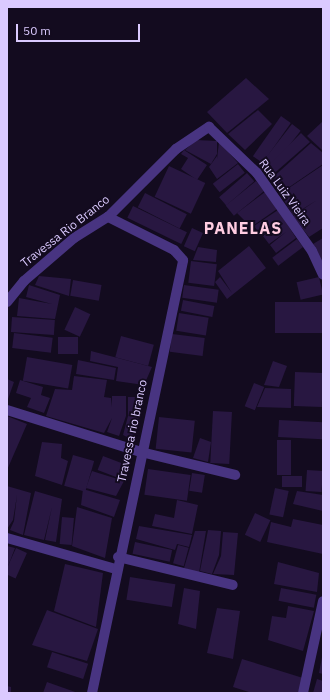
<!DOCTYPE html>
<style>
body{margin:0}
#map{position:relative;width:330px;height:700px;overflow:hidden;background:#130b1f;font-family:"IBM Plex Sans",sans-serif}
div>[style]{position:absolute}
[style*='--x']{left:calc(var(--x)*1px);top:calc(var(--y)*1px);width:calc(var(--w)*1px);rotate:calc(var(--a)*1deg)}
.building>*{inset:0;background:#281741;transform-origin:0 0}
.street>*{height:10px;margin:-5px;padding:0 5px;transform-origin:5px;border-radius:5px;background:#483481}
span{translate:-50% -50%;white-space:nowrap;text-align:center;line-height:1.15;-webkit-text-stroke:4px #130b1f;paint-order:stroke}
.street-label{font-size:12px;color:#dbcaff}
.district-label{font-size:16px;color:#ffcce1;font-weight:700;letter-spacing:1px}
.frame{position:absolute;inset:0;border:8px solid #dbcaff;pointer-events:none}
.scale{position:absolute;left:16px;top:24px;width:124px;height:18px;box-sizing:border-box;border:2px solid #dbcaff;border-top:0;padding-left:5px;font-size:12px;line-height:14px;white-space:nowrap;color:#dbcaff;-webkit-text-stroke:3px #130b1f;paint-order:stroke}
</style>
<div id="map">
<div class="building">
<div style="clip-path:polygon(246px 78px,269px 99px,227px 133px,207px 112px)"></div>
<div style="clip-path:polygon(258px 110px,272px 124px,245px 150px,228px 134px)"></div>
<div style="left:281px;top:116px;width:12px;height:49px;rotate:35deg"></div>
<div style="clip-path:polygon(322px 122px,323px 123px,323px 151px,307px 136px)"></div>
<div style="left:292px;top:124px;width:11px;height:51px;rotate:38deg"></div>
<div style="clip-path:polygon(301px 133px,310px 142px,270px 177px,264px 170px)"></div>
<div style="clip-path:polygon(196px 140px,217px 141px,217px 154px,211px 164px,185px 150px)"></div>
<div style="clip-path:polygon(219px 142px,238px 163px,217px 179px,209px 167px,217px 156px,217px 159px)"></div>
<div style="clip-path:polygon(311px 143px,323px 153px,323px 164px,282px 192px,271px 179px)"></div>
<div style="clip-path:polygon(184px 150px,207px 165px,197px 180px,181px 169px,188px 158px,181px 154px)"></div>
<div style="left:238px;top:164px;width:11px;height:32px;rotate:52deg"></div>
<div style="clip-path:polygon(323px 165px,323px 228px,309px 237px,293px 216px,317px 200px,293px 215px,280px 194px)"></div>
<div style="left:169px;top:166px;width:40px;height:34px;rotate:25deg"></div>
<div style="left:247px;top:173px;width:11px;height:37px;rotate:49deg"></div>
<div style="left:256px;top:181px;width:13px;height:39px;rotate:51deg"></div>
<div style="clip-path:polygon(265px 192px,277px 209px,251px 227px,237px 213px)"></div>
<div style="left:145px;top:193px;width:47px;height:16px;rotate:27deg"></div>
<div style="left:133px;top:206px;width:60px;height:13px;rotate:26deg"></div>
<div style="clip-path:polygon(278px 210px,296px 238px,276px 253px,270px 245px,286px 232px,269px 244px,263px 236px,278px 225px,261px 236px,254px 226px)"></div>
<div style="left:192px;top:228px;width:12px;height:20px;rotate:24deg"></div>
<div style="clip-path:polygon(323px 238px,323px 264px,313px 244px)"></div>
<div style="left:297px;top:239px;width:10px;height:31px;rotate:53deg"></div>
<div style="clip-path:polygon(249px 246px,266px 268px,227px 299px,215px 282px,220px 277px,232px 293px,218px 271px)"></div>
<div style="clip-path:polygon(198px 247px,217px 250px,216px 262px,193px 260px)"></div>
<div style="left:191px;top:261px;width:26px;height:22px;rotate:7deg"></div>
<div style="clip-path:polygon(39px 276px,71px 279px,69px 296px,35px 285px)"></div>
<div style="left:319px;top:277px;width:18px;height:23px;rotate:77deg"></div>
<div style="left:73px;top:280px;width:29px;height:16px;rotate:10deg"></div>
<div style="clip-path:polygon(29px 285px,60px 295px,55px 319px,17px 316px,19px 298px,52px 304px,26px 297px)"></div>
<div style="left:184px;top:285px;width:35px;height:13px;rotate:8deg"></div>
<div style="left:183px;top:300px;width:32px;height:11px;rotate:11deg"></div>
<div style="left:323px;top:302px;width:31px;height:48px;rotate:90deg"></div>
<div style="left:75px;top:307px;width:17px;height:25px;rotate:25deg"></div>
<div style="left:179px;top:313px;width:30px;height:18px;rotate:9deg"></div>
<div style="left:12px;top:317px;width:43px;height:15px;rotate:4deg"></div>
<div style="left:14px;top:333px;width:39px;height:15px;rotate:7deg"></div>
<div style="left:172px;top:334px;width:33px;height:18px;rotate:7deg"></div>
<div style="left:121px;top:336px;width:34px;height:22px;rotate:15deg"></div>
<div style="left:58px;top:337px;width:20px;height:17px"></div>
<div style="clip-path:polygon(91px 351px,152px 367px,144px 385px,116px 381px,118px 367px,90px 361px)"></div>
<div style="left:27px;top:357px;width:46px;height:24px;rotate:10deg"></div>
<div style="clip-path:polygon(78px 360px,116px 368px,114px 380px,76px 374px)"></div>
<div style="clip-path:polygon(273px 361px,287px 366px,279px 387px,264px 385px)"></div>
<div style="left:295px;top:372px;width:28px;height:34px;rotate:2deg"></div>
<div style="clip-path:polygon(74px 376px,107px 380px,104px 397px,111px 398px,112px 407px,112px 396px,126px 396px,126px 416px,119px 436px,107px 432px,112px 418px,104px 433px,46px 416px,55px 389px,72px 390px)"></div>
<div style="clip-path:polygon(7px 379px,14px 382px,7px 402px)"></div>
<div style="clip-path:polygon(20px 380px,43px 387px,41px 395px,50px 398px,44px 413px,27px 407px,31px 398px,16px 393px)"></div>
<div style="left:254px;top:383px;width:11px;height:25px;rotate:22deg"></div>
<div style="clip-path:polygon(265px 388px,291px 389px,291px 408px,257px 407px)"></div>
<div style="clip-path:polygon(128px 397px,144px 397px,133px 440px,123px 435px,128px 416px)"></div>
<div style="left:213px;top:411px;width:19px;height:52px;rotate:3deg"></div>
<div style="clip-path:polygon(7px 416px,27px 424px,7px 470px)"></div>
<div style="left:159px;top:417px;width:36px;height:32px;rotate:6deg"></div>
<div style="left:279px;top:420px;width:44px;height:17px;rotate:3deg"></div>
<div style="clip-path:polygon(200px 438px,211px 442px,208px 462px,193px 458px)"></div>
<div style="left:277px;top:440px;width:14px;height:35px"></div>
<div style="clip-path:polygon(42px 442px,62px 444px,61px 458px,68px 461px,62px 485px,35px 476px)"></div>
<div style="left:73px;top:455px;width:22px;height:32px;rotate:16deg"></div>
<div style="left:103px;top:456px;width:26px;height:15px;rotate:21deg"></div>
<div style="left:148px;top:469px;width:43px;height:26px;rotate:8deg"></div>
<div style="left:307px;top:470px;width:16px;height:21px;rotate:4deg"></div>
<div style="clip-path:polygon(92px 471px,124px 481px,116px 496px,86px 488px)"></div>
<div style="left:192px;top:473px;width:13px;height:18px;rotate:9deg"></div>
<div style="left:282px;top:476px;width:20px;height:11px"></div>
<div style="clip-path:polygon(7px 486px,31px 493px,23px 535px,10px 530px,14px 521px,17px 495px,13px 520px,7px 529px)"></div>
<div style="left:275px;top:488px;width:14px;height:27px;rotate:12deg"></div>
<div style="clip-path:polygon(83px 489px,120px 500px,114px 517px,81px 505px)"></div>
<div style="clip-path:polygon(35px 491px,62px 499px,56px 542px,45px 540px,52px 507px,44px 540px,24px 535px)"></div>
<div style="clip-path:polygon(297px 491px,323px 495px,323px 511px,293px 504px)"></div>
<div style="clip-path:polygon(177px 500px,198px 505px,192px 534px,152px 526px,155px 514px,174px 518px)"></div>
<div style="clip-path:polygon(77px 507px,112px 518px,105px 558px,72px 546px)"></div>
<div style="left:255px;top:513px;width:17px;height:24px;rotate:25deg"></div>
<div style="left:62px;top:517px;width:12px;height:27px;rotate:5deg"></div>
<div style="clip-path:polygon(293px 519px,323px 525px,323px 554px,267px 542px,271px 522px,291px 527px)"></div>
<div style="clip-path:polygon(139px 526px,192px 535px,189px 547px,177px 544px,175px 550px,136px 539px)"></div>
<div style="clip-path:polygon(208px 530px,221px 531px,219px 555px,212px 574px,200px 571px)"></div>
<div style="clip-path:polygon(195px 531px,206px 531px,199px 573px,184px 568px)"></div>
<div style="clip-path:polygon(223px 532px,238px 533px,234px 575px,213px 574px,221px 556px)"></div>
<div style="left:135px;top:542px;width:38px;height:12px;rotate:12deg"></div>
<div style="left:178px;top:545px;width:11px;height:19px;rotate:15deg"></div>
<div style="clip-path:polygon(7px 546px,15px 548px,7px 569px)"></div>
<div style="left:16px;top:548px;width:12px;height:28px;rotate:24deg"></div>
<div style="clip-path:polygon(278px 562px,319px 573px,317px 592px,274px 584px)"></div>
<div style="clip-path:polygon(65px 564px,103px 573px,96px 627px,54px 611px)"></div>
<div style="left:130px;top:577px;width:46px;height:23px;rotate:9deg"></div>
<div style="clip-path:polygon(184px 588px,200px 591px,196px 629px,178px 624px)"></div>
<div style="left:281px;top:588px;width:36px;height:13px;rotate:11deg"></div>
<div style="clip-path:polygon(288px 606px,314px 611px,303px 651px,268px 640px,272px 616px,286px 618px)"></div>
<div style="clip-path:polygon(217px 608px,240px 611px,233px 659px,207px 653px)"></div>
<div style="clip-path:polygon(47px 610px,98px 629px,87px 661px,32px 645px)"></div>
<div style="left:52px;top:652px;width:38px;height:16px;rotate:18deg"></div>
<div style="clip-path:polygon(322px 657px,323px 657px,323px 674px,319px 673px)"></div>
<div style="clip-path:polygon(242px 659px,303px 678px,298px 693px,252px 693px,233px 687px)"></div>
<div style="clip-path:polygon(317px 679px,323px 681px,323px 693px,313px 693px)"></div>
<div style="clip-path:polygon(47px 682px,78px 693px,43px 693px)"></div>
<div style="clip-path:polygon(7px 686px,11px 687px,11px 693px,7px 693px)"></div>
</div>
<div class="street">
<div style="--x:7;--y:302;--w:27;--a:-51"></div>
<div style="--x:24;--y:281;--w:66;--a:-40.7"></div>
<div style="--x:74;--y:238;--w:40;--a:-32"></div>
<div style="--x:108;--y:217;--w:96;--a:-45"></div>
<div style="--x:176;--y:149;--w:40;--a:-34"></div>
<div style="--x:209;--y:127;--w:66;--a:43.8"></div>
<div style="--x:257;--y:173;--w:95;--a:54.8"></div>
<div style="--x:312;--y:251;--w:26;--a:65"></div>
<div style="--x:7;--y:410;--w:140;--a:17.4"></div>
<div style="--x:141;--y:452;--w:97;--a:13.7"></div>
<div style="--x:7;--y:538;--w:113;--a:15.9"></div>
<div style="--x:118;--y:557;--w:118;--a:13.7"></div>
<div style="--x:92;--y:693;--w:442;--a:-78.1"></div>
<div style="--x:183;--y:260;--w:13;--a:-132"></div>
<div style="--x:174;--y:250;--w:74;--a:-153.4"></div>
<div style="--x:303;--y:693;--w:94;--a:-77.7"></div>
</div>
<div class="street-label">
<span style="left:285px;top:192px;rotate:54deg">Rua Luiz Vieira</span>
<span style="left:65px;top:231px;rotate:-38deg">Travessa Rio Branco</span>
<span style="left:132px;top:431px;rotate:-78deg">Travessa rio branco</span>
</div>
<div class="district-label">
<span style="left:243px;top:228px">PANELAS</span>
</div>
<div class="frame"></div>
<div class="scale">50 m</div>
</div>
